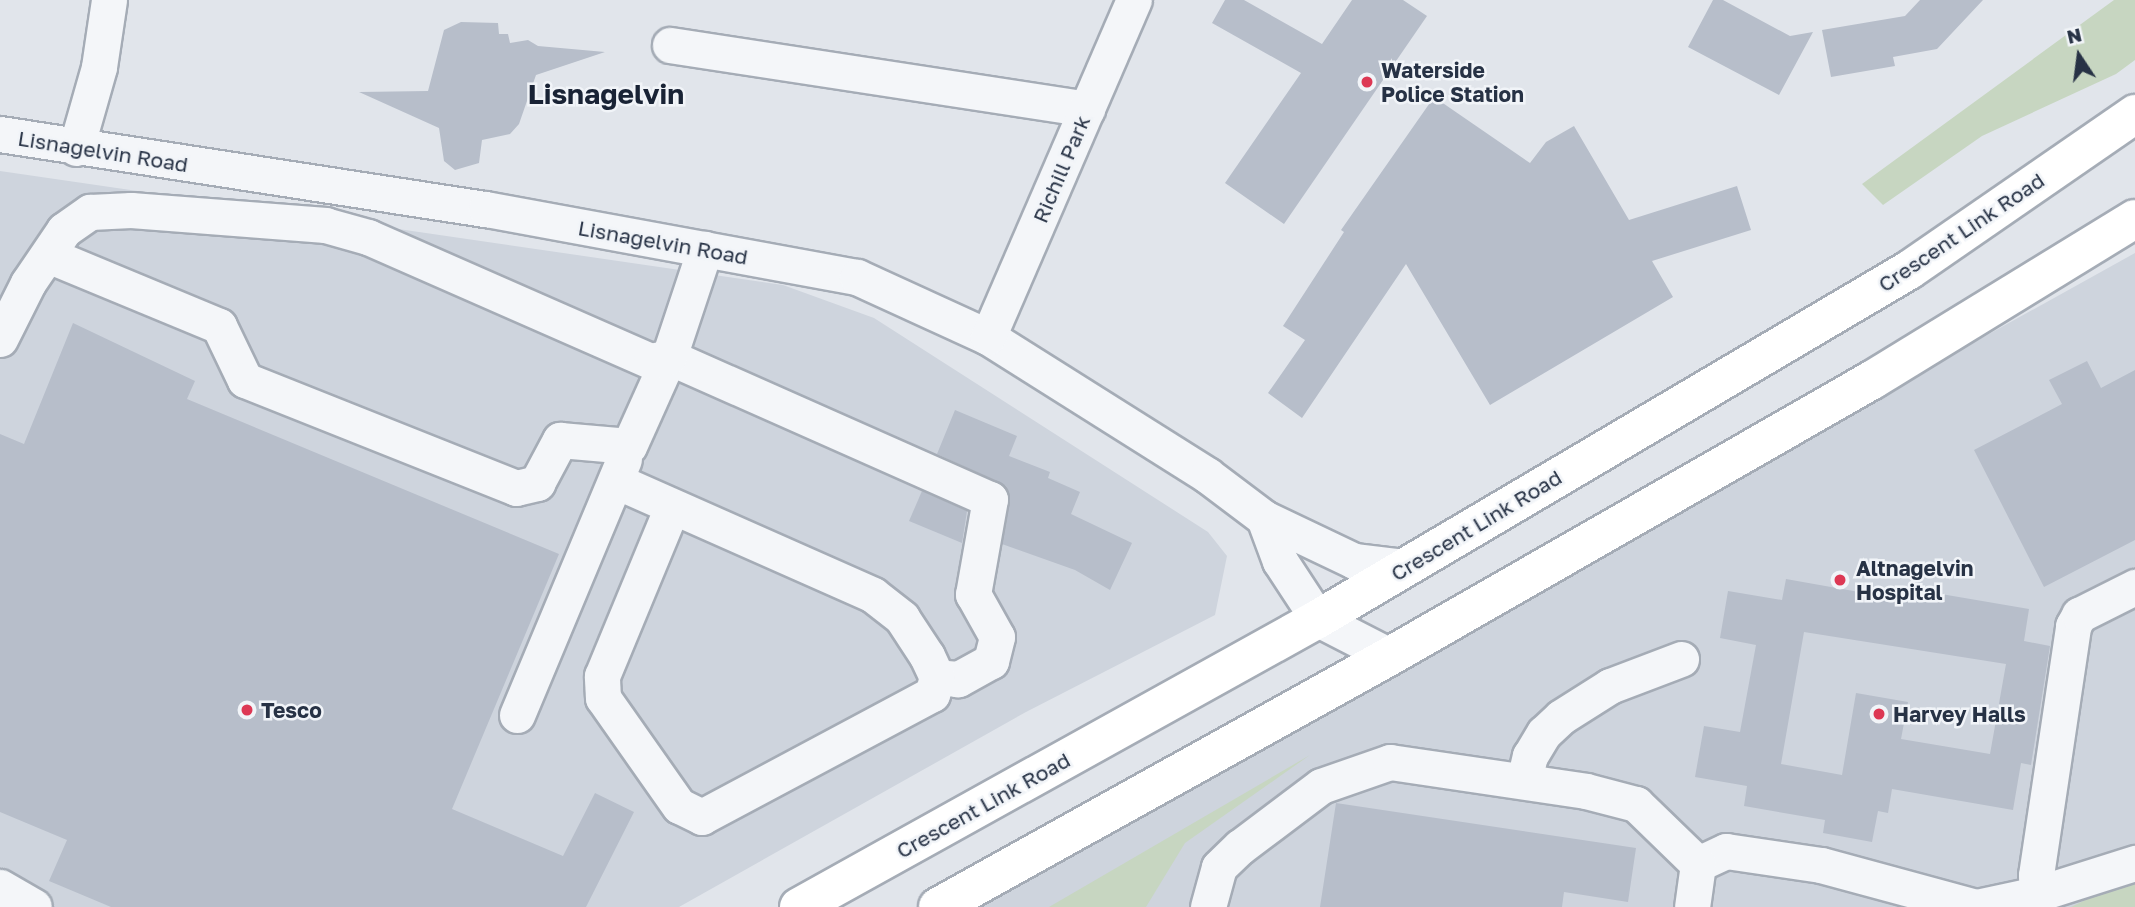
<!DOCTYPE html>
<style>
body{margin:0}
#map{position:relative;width:2135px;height:907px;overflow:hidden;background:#e1e5eb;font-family:"Golos Text",sans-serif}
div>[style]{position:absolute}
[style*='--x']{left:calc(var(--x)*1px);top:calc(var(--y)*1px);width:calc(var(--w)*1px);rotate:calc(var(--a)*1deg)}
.built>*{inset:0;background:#ced4dd}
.green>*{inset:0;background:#c7d6c1}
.building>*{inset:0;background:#b7beca}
.roads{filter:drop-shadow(2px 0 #a5acb6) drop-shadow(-2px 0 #a5acb6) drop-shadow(0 2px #a5acb6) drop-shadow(0 -2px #a5acb6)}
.minor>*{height:35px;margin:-17.5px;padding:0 17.5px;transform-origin:17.5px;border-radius:17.5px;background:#f4f6f9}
.highway>*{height:38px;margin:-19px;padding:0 19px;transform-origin:19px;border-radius:19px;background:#fff}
.dots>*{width:19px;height:19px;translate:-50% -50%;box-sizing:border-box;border:4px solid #f1f4f8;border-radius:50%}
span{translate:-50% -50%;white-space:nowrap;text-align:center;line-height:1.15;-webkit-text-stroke:5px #f1f4f8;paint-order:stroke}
.poi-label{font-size:21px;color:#273245;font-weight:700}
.left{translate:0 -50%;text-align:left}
.street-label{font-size:21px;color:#273245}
.district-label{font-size:28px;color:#192335;font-weight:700}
.north{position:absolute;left:2044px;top:21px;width:70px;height:70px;-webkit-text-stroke:5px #f1f4f8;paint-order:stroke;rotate:347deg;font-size:19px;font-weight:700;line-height:28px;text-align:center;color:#273245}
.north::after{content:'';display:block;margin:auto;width:24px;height:32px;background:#273245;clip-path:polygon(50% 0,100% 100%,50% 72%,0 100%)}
</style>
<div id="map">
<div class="built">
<div style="clip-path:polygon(0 171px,783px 285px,874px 318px,1208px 532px,1227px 556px,1215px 615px,1026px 712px,679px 907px,0 907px)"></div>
<div style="clip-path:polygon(2135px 253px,2135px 907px,956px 907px)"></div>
</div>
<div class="green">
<div style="clip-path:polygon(2114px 0,2135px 0,2135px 60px,2116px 74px,1982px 136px,1883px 205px,1862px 184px)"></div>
<div style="clip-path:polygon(1310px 755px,1185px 843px,1146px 907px,1049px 907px)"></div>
<div style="clip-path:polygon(2124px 881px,2135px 883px,2135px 907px,2071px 907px)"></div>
</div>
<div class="building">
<div style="clip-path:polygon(1225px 0,1244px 0,1322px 44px,1352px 0,1403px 0,1427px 16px,1284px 224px,1225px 183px,1301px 73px,1212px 23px)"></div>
<div style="clip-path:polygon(1713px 0,1723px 0,1790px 36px,1813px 32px,1779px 95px,1688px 47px)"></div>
<div style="clip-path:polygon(1920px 0,1983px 0,1937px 49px,1893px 57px,1895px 66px,1831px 77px,1822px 30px,1905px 16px)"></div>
<div style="clip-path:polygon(461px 22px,498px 23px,499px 34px,508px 34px,510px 43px,528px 40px,538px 46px,605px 52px,536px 75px,519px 124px,510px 134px,482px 140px,479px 163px,455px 170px,444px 161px,439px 128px,359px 92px,428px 91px,444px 30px)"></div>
<div style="clip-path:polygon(1434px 97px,1530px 163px,1546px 142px,1574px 126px,1629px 220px,1737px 186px,1751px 230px,1652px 261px,1673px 297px,1490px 405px,1406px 264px,1302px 418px,1268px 393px,1305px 340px,1283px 326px,1344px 232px,1341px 230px)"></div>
<div style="clip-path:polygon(73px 323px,195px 381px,187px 399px,559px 554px,452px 809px,563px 856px,595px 793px,634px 812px,586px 907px,111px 907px,49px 881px,67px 840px,0 812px,0 434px,24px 444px)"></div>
<div style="clip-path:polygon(2087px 361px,2101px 388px,2135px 370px,2135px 540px,2044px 587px,1974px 450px,2062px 404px,2049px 380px)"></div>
<div style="clip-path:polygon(955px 410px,1017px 436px,1009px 456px,1050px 472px,1048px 478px,1080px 492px,1071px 514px,1132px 543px,1110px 590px,1075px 570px,1002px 544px,1010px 502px,1006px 486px,937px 454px)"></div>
<div style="clip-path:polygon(922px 491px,967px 511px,962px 543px,909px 521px)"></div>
<div style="clip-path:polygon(evenodd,1786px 579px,1904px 600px,1906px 588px,2029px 609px,2024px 641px,2050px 646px,2031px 765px,2021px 763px,2013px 810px,1892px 789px,1888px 813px,1878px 811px,1872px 842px,1823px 833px,1825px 820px,1744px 806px,1747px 786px,1695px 777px,1704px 726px,1740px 732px,1756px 645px,1720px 638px,1728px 591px,1782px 600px,1786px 579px,1804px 632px,2006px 664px,1990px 754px,1901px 739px,1908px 702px,1856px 693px,1842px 775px,1781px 764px,1804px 632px)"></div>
<div style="clip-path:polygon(1336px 803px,1636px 848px,1628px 902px,1564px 892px,1562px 907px,1320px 907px)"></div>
</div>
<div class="roads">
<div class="minor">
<div style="--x:670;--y:45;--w:422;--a:8.7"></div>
<div style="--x:0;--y:134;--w:492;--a:8.8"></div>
<div style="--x:486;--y:209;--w:377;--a:10.4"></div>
<div style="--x:857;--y:277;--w:144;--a:24.6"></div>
<div style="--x:988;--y:337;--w:259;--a:32.2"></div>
<div style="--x:1207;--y:475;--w:71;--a:37"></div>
<div style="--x:1264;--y:518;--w:100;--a:25.5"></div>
<div style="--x:1354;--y:561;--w:50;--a:6.8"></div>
<div style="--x:76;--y:148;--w:84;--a:-74.1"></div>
<div style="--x:99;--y:67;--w:68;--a:-81.5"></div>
<div style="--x:48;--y:255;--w:185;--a:22.5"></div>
<div style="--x:219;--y:326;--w:60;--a:64.3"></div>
<div style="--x:245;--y:380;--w:292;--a:21.7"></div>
<div style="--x:516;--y:488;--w:22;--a:-13"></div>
<div style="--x:537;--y:483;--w:49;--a:-61.9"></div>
<div style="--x:560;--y:440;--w:69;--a:5"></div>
<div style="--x:629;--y:446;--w:98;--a:-65.8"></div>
<div style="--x:669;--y:357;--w:351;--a:23.9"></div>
<div style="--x:990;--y:499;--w:97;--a:100.1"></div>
<div style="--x:973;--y:594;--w:49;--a:60.8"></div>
<div style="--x:997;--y:637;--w:25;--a:104"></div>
<div style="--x:991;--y:661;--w:38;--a:151"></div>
<div style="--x:958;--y:679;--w:21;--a:-175"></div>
<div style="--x:988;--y:337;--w:367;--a:-66.6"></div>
<div style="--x:0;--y:339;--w:63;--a:-63.4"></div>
<div style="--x:28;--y:283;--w:64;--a:-55.8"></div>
<div style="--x:64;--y:230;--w:32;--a:-35"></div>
<div style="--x:90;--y:212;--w:41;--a:-2.8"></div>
<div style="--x:131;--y:210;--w:195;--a:4.4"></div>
<div style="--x:325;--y:225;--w:45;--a:15.6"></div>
<div style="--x:368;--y:237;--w:309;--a:23.7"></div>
<div style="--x:651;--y:361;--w:18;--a:-13"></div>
<div style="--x:669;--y:357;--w:114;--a:-71.6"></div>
<div style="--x:616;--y:481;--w:281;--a:23.9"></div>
<div style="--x:873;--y:595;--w:37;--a:38"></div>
<div style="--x:902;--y:618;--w:45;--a:56.7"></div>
<div style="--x:927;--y:656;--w:23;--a:65"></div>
<div style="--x:937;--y:677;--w:18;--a:106"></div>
<div style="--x:932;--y:694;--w:261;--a:151.9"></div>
<div style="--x:702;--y:817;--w:25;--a:-154"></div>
<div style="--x:679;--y:806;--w:132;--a:-125.1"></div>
<div style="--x:603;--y:698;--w:22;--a:-93"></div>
<div style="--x:602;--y:676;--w:183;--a:-67.5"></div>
<div style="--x:1264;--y:518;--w:46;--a:69.6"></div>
<div style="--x:1280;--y:561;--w:69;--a:56.8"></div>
<div style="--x:1318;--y:619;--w:81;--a:27.2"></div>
<div style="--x:517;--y:715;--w:277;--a:-67.3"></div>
<div style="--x:1524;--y:781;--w:26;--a:-77"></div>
<div style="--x:1530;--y:756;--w:27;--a:-59"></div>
<div style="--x:1544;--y:733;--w:23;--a:-43"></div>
<div style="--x:1561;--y:717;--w:58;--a:-32.3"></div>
<div style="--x:1610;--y:686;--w:76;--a:-20.8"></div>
<div style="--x:1698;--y:864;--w:31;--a:-25"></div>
<div style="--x:1726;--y:851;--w:96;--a:8.4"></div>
<div style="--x:1821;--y:865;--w:161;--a:15.2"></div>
<div style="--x:1976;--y:907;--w:62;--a:-12"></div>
<div style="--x:2037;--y:894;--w:19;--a:-93"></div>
<div style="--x:2036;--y:875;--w:252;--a:-81.5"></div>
<div style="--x:2073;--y:626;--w:13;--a:-61"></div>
<div style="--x:2079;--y:615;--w:63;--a:-26.6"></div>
<div style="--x:0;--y:887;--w:39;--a:30"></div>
<div style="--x:2037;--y:894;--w:103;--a:-17.6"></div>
<div style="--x:1208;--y:907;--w:41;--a:-74.6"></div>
<div style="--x:1219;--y:867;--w:29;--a:-44"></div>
<div style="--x:1240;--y:847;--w:101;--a:-37"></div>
<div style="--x:1321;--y:786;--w:73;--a:-19.2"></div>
<div style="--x:1390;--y:762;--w:198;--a:8.4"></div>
<div style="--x:1586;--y:791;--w:52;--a:14.6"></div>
<div style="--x:1636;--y:804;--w:86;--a:44.1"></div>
<div style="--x:1698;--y:864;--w:43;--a:97.9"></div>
</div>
<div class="highway">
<div style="--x:799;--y:907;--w:594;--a:-29.03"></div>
<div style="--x:1318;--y:619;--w:686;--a:-30.56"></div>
<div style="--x:1909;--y:270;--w:275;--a:-34.6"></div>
<div style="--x:938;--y:907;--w:517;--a:-29.04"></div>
<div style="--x:1390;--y:656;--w:555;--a:-29.8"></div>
<div style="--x:1872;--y:380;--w:308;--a:-31.5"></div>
</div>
</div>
<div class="dots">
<div style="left:1367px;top:82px;background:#dd3854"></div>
<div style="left:1840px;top:580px;background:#dd3854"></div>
<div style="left:247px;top:710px;background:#dd3854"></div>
<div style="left:1879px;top:714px;background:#dd3854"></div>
</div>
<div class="poi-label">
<span class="left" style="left:1381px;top:82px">Waterside<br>Police Station</span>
<span class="left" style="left:1856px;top:580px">Altnagelvin<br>Hospital</span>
<span class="left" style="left:261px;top:710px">Tesco</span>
<span class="left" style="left:1893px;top:714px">Harvey Halls</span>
</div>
<div class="street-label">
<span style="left:103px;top:151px;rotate:9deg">Lisnagelvin Road</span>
<span style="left:1061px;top:169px;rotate:-67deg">Richill Park</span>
<span style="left:1961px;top:232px;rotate:-34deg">Crescent Link Road</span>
<span style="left:663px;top:242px;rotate:10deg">Lisnagelvin Road</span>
<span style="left:1476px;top:525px;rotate:-31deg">Crescent Link Road</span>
<span style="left:983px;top:805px;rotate:-29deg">Crescent Link Road</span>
</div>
<div class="district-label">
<span style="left:606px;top:94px">Lisnagelvin</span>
</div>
<div class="north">N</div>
</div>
